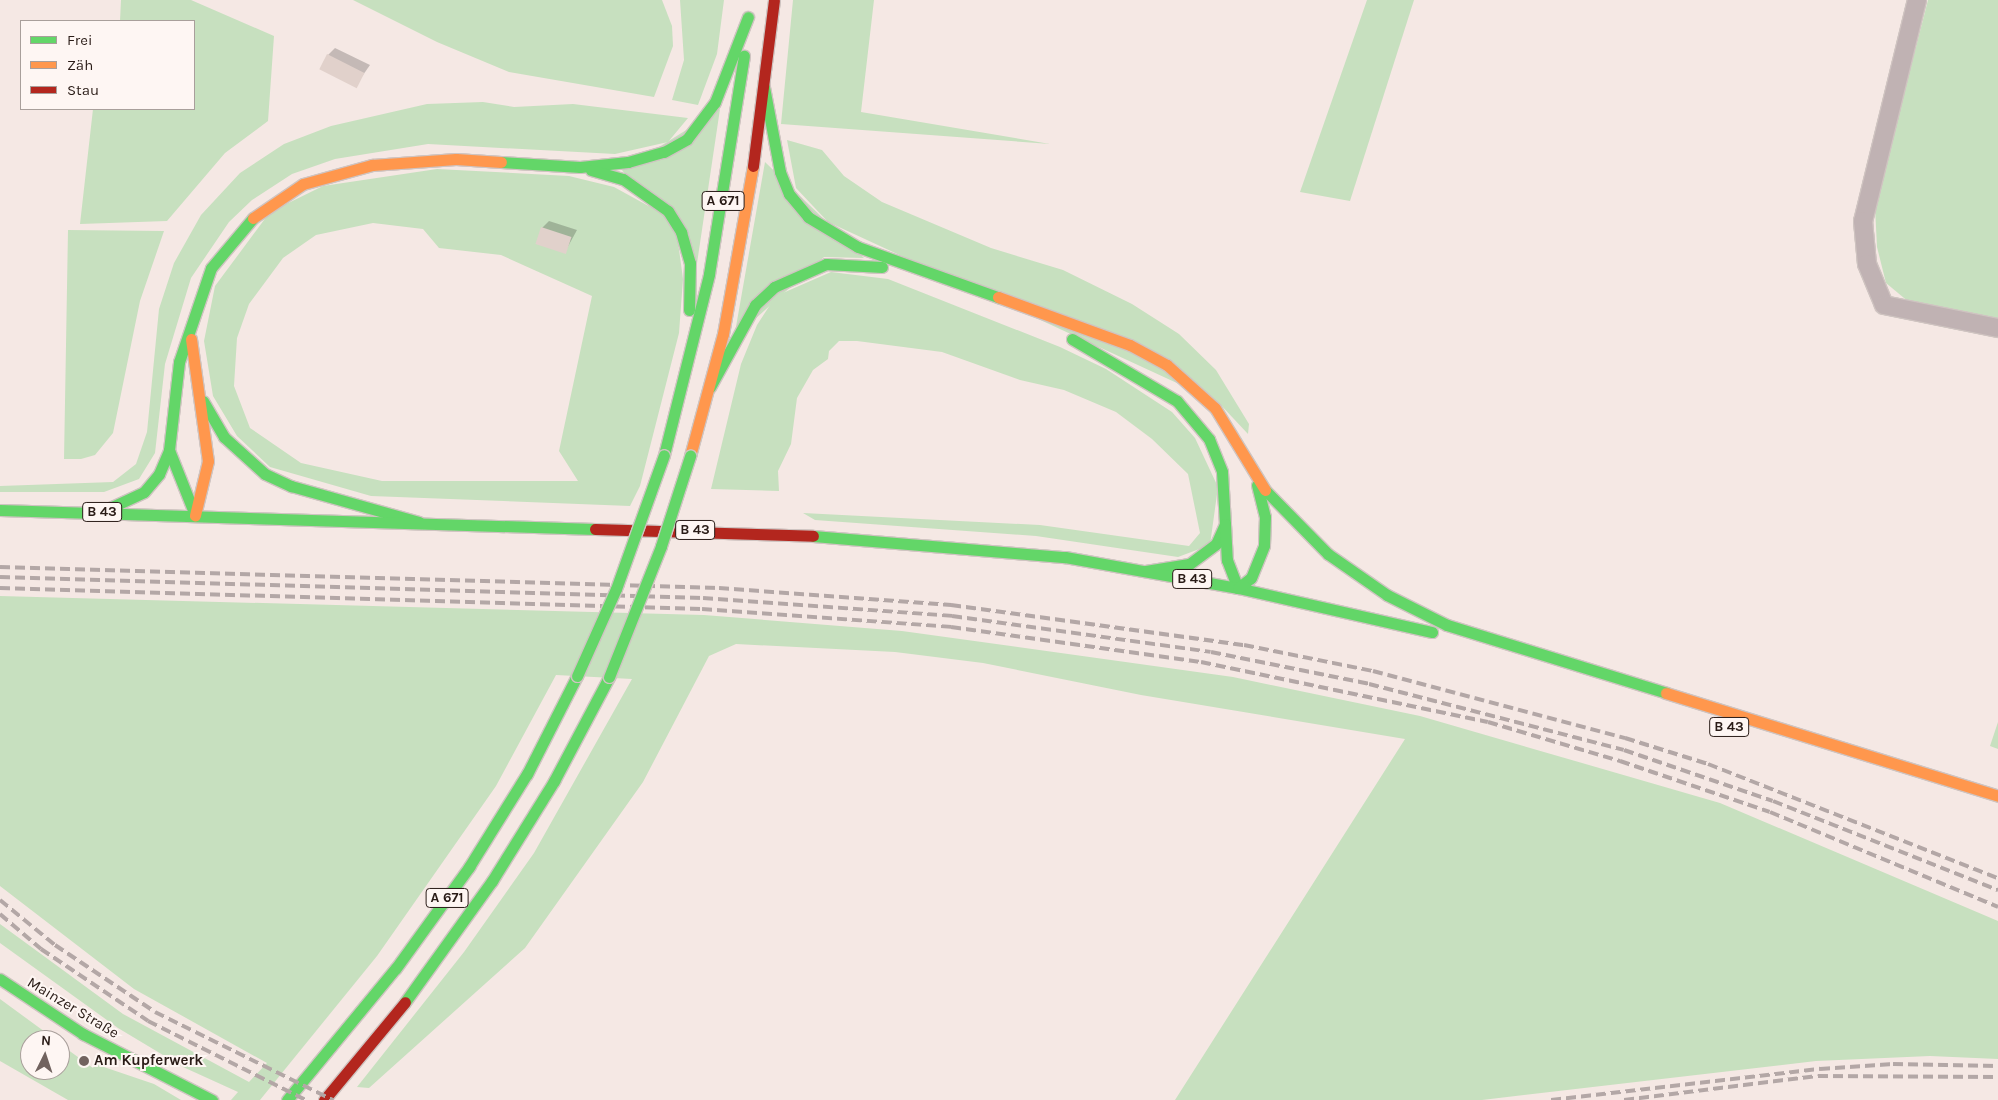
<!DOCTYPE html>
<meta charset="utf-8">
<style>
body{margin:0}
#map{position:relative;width:1998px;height:1100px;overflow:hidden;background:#f5e8e4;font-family:Karla,sans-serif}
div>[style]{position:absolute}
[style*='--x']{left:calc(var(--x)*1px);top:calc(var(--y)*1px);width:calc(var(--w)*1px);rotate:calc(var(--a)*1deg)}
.green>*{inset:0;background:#c7e0bf}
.shadow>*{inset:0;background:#0003}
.building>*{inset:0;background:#e1d1cb;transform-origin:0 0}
.roads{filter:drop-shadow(1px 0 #cfc4c1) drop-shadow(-1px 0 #cfc4c1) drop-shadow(0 1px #cfc4c1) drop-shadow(0 -1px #cfc4c1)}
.street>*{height:18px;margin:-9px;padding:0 9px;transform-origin:9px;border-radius:9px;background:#c0b2b3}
.fast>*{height:11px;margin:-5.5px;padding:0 5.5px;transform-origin:5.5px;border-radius:5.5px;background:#63d668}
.slow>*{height:11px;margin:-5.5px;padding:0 5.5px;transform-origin:5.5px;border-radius:5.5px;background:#ff974d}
.jam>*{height:11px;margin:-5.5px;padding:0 5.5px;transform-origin:5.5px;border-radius:5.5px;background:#b3261e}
.rail>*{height:4px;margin-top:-2px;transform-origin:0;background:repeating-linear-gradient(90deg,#b3a7a6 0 10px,transparent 0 15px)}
.bridges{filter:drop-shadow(1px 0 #cfc4c1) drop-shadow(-1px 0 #cfc4c1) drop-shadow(0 1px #cfc4c1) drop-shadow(0 -1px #cfc4c1)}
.fast-bridge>*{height:11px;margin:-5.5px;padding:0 5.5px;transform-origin:5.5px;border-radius:5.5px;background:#63d668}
.dots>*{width:14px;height:14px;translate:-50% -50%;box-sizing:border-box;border:2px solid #fef6f3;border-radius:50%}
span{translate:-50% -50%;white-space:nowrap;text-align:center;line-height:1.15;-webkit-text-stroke:4px #fef6f3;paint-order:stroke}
.shield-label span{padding:1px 4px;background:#fef6f3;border:1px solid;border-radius:4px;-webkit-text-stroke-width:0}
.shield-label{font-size:14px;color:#2a1c17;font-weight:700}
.street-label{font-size:15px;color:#2a1c17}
.poi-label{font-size:15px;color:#2a1c17;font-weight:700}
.left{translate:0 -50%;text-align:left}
.legend{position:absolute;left:20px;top:20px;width:175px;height:90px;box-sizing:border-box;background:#fef6f3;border:1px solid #a99f9b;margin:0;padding:6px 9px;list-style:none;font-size:15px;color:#2a1c17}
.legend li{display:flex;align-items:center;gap:10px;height:25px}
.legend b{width:25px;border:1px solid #a99f9b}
.north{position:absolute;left:20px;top:1030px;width:50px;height:50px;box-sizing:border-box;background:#fef6f3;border:1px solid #a99f9b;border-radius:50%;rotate:4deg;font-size:14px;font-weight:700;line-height:20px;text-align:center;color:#2a1c17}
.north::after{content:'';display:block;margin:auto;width:18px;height:22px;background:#71635f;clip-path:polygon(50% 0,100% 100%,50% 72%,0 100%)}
</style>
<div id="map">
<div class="green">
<div style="clip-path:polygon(121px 0,191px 0,274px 36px,268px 121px,225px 153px,167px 221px,80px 224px,93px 109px,194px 109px,194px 21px,120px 21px)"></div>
<div style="clip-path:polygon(353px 0,662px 0,672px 26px,673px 46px,654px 97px,509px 72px,437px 42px)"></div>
<div style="clip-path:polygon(680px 0,724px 0,717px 54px,698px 105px,672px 100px,684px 60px)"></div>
<div style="clip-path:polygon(793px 0,874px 0,861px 112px,1050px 144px,781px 124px)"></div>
<div style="clip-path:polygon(1367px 0,1414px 0,1350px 201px,1300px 192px)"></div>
<div style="clip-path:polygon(1928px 0,1998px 0,1998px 321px,1910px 303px,1886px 283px,1877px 247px,1875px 207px)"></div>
<div style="clip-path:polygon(483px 102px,514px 107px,573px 104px,688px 118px,668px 142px,615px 154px,428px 144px,335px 159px,292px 174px,252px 200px,229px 222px,191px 278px,165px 364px,155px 453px,139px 479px,104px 492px,0 492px,0 486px,113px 482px,136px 464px,147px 432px,159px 309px,174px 263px,201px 215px,240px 173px,284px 144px,331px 126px,427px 104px)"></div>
<div style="clip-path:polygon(720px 109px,696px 270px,622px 170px)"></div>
<div style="clip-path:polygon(787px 140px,822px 150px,844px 176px,882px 202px,991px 248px,1063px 270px,1132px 304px,1179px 334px,1216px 370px,1249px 424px,1248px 434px,1218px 402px,828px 222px,796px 188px)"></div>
<div style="clip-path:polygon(765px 162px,864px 258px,824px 257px,734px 338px)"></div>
<div style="clip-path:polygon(evenodd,437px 169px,569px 176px,614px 187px,654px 209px,678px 242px,683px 279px,679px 333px,640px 486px,630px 506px,371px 496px,270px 467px,237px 436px,213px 396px,204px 341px,215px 286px,270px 212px,323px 186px,437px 169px,373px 223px,423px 229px,439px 248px,501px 255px,592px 296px,559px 451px,578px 481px,382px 481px,301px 463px,250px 428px,234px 386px,237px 338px,249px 304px,283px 258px,316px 235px,373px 223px)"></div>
<div style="clip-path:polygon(68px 230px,164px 231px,140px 301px,113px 433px,95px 455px,81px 459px,64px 459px)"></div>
<div style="clip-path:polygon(831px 272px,888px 279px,1060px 347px,1106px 369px,1172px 412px,1195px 438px,1218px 487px,1210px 545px,1178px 557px,1036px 536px,815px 520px,803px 513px,1040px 525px,1189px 546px,1200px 533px,1188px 474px,1152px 439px,1116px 412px,1064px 390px,1020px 380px,942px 352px,857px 341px,839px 341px,829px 351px,828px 359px,813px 370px,797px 398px,791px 444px,778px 471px,779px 491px,711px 489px,741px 364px,757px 325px,776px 296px)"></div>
<div style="clip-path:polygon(0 596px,704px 615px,902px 631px,1233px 677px,1420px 716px,1720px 803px,1998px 921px,1998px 1059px,1930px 1056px,1816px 1061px,1482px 1100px,1175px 1100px,1405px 739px,1141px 695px,983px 663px,895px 652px,736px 644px,709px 656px,643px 782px,525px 948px,369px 1088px,357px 1087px,464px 952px,534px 853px,632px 679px,556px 675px,496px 786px,377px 956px,260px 1100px,231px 1100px,238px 1092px,183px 1067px,118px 1028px,0 943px,0 924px,123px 1014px,249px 1082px,267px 1063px,134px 989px,0 886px)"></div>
<div style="clip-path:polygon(1998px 722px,1998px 749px,1990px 746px)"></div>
<div style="clip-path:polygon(0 999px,56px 1040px,30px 1040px,30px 1070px,60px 1070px,60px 1044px,93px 1068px,95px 1064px,154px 1084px,181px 1100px,68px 1100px,0 1061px)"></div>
</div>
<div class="shadow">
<div style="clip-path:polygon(335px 48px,370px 65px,356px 85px,328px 55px)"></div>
<div style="clip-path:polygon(549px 221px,577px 230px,565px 252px,542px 228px)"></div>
</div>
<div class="building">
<div style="left:327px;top:54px;width:42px;height:17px;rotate:27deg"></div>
<div style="left:541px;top:227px;width:32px;height:18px;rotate:18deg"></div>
</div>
<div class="roads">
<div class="street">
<div style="--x:1917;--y:0;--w:228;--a:103.7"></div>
<div style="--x:1863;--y:221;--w:43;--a:84.7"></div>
<div style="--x:1867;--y:264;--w:44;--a:67.5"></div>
<div style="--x:1884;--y:305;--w:116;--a:11.4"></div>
</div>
<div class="fast">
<div style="--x:764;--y:87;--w:86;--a:79.3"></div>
<div style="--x:780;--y:172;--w:24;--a:68"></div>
<div style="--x:789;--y:194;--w:30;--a:50"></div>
<div style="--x:808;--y:217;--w:58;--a:31"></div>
<div style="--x:858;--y:247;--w:149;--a:19.7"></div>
<div style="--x:501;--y:162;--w:79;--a:3.6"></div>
<div style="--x:580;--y:167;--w:48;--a:-5.9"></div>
<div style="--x:628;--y:162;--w:37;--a:-16"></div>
<div style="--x:664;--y:152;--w:26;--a:-29"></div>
<div style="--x:687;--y:139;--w:46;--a:-52.9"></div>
<div style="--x:715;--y:102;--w:91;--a:-68.8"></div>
<div style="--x:591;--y:170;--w:33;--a:16"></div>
<div style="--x:623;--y:179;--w:55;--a:35.4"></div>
<div style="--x:668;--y:211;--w:25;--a:58"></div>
<div style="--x:681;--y:232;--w:32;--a:74"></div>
<div style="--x:690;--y:263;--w:47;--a:91.2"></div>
<div style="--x:1072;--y:339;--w:122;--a:30.6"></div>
<div style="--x:1177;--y:401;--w:50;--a:49.9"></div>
<div style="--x:1209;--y:439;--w:35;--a:68"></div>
<div style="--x:1222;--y:472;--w:52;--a:86.7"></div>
<div style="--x:1225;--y:524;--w:22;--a:114"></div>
<div style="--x:1216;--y:544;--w:34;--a:143"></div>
<div style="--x:1189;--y:564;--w:44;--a:170.8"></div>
<div style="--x:710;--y:387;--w:94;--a:-61.2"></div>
<div style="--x:755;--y:305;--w:26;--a:-43"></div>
<div style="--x:774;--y:287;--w:57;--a:-23.9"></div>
<div style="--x:826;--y:264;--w:56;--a:3.1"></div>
<div style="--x:203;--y:401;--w:42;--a:59.7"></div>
<div style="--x:224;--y:437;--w:55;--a:42.1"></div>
<div style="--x:265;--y:474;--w:29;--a:25"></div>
<div style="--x:291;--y:486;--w:133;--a:15.7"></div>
<div style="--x:664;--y:455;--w:187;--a:-76"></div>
<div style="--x:709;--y:274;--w:221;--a:-80.9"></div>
<div style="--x:1265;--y:490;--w:90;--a:45.5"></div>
<div style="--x:1328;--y:554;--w:72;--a:34.8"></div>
<div style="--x:1387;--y:595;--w:67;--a:26.6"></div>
<div style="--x:1447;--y:625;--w:229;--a:17.2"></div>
<div style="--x:0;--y:510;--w:595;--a:1.83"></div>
<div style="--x:101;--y:512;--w:47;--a:-24.9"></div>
<div style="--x:144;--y:492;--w:23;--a:-50"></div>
<div style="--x:159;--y:474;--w:26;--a:-67"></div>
<div style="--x:195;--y:515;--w:70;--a:-111.8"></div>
<div style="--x:169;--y:450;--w:89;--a:-83.5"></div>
<div style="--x:179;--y:362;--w:99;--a:-71.2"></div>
<div style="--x:211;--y:268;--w:65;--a:-50"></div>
<div style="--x:1225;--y:524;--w:36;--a:87"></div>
<div style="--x:1227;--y:560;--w:30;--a:69"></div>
<div style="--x:1238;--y:588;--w:199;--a:12.8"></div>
<div style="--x:813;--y:536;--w:253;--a:4.8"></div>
<div style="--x:1065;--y:557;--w:176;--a:10.2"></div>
<div style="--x:1238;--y:588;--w:16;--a:-38"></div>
<div style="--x:1251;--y:578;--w:35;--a:-68"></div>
<div style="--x:1264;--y:545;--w:28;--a:-88"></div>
<div style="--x:1265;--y:517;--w:33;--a:-104"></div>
<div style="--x:0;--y:979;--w:100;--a:33.5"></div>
<div style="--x:83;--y:1034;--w:145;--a:27.1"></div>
<div style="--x:405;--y:1002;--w:149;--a:-54.3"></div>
<div style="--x:492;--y:881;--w:118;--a:-58.2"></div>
<div style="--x:554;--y:781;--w:118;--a:-62.1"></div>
<div style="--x:287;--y:1100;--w:171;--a:-50.5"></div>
<div style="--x:396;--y:968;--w:125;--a:-54.1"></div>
<div style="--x:469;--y:867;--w:110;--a:-58.1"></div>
<div style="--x:527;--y:774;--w:110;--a:-63"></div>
</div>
<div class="slow">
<div style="--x:253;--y:218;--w:60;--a:-34.2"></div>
<div style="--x:303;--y:184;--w:72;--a:-15.4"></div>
<div style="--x:372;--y:165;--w:84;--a:-4.1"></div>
<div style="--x:456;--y:159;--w:45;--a:3.8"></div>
<div style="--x:998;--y:297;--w:140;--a:20"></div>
<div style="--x:1130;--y:345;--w:42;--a:28.4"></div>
<div style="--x:1167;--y:365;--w:64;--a:41.9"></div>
<div style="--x:1215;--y:408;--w:96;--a:58.6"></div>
<div style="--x:191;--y:339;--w:123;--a:82.1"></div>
<div style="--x:208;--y:461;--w:56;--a:103.5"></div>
<div style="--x:690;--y:456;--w:126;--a:-74.9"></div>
<div style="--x:723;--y:334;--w:171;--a:-79.9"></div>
<div style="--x:1666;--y:693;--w:348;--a:17.2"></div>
</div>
<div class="jam">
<div style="--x:753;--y:166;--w:167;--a:-82.8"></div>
<div style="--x:595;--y:529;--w:218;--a:1.8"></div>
<div style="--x:324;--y:1100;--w:127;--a:-50.4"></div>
</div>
</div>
<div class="rail">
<div style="--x:0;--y:567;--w:719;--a:1.67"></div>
<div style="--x:719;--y:588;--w:233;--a:4.2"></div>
<div style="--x:951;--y:605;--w:296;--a:7.8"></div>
<div style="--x:1244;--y:645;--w:132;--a:11.4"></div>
<div style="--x:1373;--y:671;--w:261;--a:14.9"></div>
<div style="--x:1625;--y:738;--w:87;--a:17.4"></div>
<div style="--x:1708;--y:764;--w:312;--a:21.5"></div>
<div style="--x:0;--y:577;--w:703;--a:1.71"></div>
<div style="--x:703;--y:598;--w:250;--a:4.1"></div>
<div style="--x:952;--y:616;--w:261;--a:7.9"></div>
<div style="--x:1211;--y:652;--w:161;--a:11.4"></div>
<div style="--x:1369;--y:684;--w:263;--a:14.5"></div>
<div style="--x:1624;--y:750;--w:157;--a:18.9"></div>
<div style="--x:1773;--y:801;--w:242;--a:21.6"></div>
<div style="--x:0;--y:588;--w:702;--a:1.71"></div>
<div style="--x:702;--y:609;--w:250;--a:4.1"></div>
<div style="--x:951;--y:627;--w:252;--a:8"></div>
<div style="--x:1201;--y:662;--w:293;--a:11.8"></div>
<div style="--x:1488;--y:722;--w:138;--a:16.5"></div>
<div style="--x:1620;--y:761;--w:158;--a:18.8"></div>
<div style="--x:1770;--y:812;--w:247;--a:22.6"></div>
<div style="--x:0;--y:900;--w:71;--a:39.3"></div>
<div style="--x:55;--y:945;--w:120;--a:33.8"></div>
<div style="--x:155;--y:1012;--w:199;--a:26.3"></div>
<div style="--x:0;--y:914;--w:54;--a:40.5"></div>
<div style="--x:41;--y:949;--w:129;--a:33.9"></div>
<div style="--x:148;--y:1021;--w:177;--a:26.6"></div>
<div style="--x:1551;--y:1100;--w:271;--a:-6.6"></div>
<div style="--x:1820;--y:1069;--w:73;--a:-3.9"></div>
<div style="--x:1893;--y:1064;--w:105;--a:1.1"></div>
<div style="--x:1624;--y:1100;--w:195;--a:-7.1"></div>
<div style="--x:1818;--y:1076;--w:180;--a:0.3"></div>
</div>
<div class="bridges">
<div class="fast-bridge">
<div style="--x:577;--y:676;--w:95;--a:-65.9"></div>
<div style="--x:616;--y:589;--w:142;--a:-70.3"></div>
<div style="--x:609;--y:677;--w:141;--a:-68.3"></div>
<div style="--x:661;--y:546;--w:95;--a:-72.1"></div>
</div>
</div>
<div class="dots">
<div style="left:84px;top:1061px;background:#71635f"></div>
</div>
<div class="shield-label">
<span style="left:723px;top:201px">A 671</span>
<span style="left:102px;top:512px">B 43</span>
<span style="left:695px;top:530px">B 43</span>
<span style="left:1192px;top:579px">B 43</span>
<span style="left:1729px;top:727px">B 43</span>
<span style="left:447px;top:898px">A 671</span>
</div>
<div class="street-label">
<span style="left:73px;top:1008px;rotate:31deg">Mainzer Straße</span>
</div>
<div class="poi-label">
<span class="left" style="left:94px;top:1061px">Am Kupferwerk</span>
</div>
<ul class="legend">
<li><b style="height:6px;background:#63d668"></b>Frei</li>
<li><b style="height:6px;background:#ff974d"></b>Zäh</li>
<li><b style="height:6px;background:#b3261e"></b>Stau</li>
</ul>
<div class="north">N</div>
</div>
